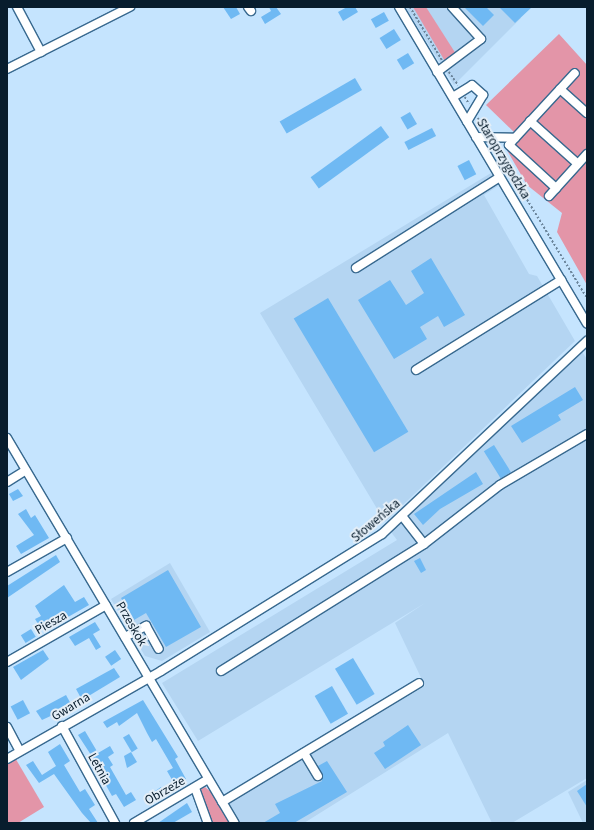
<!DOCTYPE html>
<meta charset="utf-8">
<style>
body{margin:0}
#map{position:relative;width:594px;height:830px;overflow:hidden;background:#c5e4fe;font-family:"Source Sans 3",sans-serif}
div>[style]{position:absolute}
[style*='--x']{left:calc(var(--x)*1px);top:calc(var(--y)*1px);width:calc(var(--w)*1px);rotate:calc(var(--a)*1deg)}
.built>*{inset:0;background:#b4d5f2}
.green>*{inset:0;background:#e395a8}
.building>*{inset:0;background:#6fb9f3;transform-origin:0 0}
.path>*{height:1.5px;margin-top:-0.75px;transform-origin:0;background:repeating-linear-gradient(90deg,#6b859b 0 2px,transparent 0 4px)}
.roads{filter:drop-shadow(1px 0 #38698f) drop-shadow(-1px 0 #38698f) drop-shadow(0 1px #38698f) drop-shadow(0 -1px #38698f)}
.minor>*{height:8px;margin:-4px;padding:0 4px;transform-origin:4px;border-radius:4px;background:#fff}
span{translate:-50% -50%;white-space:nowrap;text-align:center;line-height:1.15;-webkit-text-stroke:4px #e4eef7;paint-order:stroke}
.street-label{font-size:13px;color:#081d2d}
.frame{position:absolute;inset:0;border:8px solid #081d2d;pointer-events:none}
</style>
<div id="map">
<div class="built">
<div style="clip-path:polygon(405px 7px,509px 7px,521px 18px,454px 85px)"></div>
<div style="clip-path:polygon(491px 173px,498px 186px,484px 195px,529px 274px,537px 276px,575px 341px,385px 522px,260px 313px)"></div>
<div style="clip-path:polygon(582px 352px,587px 359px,587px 778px,512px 823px,492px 823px,448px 733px,304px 823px,240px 823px,228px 802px,425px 686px,395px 623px,425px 603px,198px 741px,162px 683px,397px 540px,391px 532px)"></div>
<div style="clip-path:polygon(170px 563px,210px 632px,162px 661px,145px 656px,111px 599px)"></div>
<div style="clip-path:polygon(587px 780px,587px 823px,583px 823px,568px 792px)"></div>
</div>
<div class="green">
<div style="clip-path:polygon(413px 7px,426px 7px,456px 54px,446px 63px)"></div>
<div style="clip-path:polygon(559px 34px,587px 65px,587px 285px,557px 232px,562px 213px,527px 185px,504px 145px,515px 133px,486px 105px)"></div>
<div style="clip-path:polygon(14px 756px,44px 807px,18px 823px,7px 823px,7px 760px)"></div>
<div style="clip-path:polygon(205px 787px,212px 793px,229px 823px,212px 823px,202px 801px,201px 789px)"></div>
</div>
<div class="building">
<div style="clip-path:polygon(223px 7px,236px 7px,240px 14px,231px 19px)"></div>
<div style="clip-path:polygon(269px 7px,276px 7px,281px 14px,265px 24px,261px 17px,271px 11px)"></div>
<div style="clip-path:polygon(347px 7px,355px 7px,358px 12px,343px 21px,338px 12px)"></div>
<div style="clip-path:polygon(464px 7px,486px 7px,494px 15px,483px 26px)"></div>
<div style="clip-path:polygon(499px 7px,532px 7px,515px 23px)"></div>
<div style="left:384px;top:12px;width:10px;height:15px;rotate:61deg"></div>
<div style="left:394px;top:29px;width:13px;height:17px;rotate:58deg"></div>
<div style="left:408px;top:53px;width:12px;height:13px;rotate:59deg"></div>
<div style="left:355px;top:78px;width:14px;height:87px;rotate:60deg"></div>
<div style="left:410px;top:112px;width:14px;height:11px;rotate:60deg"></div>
<div style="left:381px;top:126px;width:14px;height:87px;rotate:54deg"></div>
<div style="left:432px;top:128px;width:9px;height:31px;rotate:63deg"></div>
<div style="left:469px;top:160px;width:16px;height:13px;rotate:63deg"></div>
<div style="clip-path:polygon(431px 258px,465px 315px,444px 327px,438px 316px,420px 327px,427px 339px,394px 359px,358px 300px,390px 280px,406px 305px,424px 293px,411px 271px)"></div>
<div style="left:328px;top:298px;width:156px;height:40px;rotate:59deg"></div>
<div style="clip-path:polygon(575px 387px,583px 400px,558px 415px,561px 420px,522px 443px,511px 426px)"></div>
<div style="left:494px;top:445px;width:32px;height:12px;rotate:58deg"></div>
<div style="clip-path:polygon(476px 472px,483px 484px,440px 509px,423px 525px,414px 514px)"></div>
<div style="clip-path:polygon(18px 489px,23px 496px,13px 501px,9px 494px)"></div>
<div style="clip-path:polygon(26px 509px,31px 518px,35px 515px,49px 538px,21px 554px,16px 546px,34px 535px,18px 514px)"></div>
<div style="clip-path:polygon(56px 555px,60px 562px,7px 598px,7px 586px)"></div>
<div style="clip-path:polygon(420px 558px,426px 570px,421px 573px,414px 561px)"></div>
<div style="clip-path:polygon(168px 570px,201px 627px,166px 647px,146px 613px,134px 620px,121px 598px)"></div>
<div style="clip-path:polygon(64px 585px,75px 602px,84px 597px,89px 605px,61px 621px,58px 616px,40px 627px,35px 619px,41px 616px,35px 606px)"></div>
<div style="clip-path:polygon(95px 622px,100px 630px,93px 634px,101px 647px,96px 650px,89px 638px,75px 646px,69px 637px)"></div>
<div style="left:31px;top:629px;width:9px;height:12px;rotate:58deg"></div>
<div style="clip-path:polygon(43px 650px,49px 659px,21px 680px,13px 667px)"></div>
<div style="left:115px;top:650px;width:11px;height:12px;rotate:56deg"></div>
<div style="left:353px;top:658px;width:42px;height:21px;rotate:59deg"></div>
<div style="clip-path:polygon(114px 668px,120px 677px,82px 700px,76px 689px)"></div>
<div style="left:332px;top:686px;width:32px;height:20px;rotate:60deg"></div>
<div style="clip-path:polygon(66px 695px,72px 706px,42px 720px,36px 711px)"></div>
<div style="left:23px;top:700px;width:15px;height:14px;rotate:62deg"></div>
<div style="clip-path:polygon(143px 700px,178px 757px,175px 759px,186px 779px,175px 785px,167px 771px,173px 768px,156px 739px,152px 742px,147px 733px,137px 713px,119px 726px,117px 722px,107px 728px,103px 722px)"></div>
<div style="clip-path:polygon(408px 725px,421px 745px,385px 769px,374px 753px,385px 746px,383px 742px)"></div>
<div style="clip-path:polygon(85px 731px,98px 753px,110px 746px,114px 753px,108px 757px,113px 765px,110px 767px,126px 795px,131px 792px,136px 800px,124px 807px,116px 794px,112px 796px,103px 780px,106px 778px,78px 735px)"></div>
<div style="left:129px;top:734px;width:17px;height:7px;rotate:59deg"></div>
<div style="clip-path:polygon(60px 744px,70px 761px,64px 765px,80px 792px,85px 789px,95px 805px,89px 809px,98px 823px,91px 823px,82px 813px,54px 774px,39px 783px,26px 765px,33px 761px,42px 775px,56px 766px,48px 752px)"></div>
<div style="clip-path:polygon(131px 752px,137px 762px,127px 768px,124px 756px)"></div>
<div style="clip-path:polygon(327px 761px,347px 792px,294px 823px,263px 823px,280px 813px,275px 804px,322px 781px,318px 766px)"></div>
<div style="clip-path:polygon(587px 784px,587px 807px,577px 791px)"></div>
<div style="left:161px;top:787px;width:7px;height:15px;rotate:56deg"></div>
<div style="clip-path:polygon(187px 803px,192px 812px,173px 823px,158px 823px)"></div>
</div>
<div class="path">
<div style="--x:410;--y:7;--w:62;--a:58.9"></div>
<div style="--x:449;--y:72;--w:16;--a:55"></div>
<div style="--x:465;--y:97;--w:8;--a:60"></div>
<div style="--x:478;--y:118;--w:14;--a:60"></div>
<div style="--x:494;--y:145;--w:179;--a:58.7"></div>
</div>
<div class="roads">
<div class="minor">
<div style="--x:17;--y:7;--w:51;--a:61.9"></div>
<div style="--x:248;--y:7;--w:5;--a:53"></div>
<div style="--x:399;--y:7;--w:368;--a:59.3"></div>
<div style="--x:7;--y:69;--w:138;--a:-26.8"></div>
<div style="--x:437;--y:72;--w:55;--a:-36.9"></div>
<div style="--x:481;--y:39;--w:43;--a:-132.2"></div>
<div style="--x:560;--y:89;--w:36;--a:42"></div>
<div style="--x:453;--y:97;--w:22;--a:-32"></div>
<div style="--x:472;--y:85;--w:15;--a:42"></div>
<div style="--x:483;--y:95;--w:31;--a:121"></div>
<div style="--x:530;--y:121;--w:64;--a:41.9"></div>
<div style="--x:476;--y:137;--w:39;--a:1"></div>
<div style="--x:515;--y:138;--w:88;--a:-47.3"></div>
<div style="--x:515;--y:138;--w:9;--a:131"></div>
<div style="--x:509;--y:145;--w:64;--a:42.5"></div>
<div style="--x:549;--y:196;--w:57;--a:-47.9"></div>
<div style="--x:356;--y:268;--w:170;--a:-32.3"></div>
<div style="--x:416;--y:370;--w:171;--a:-31.8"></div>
<div style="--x:7;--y:438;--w:447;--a:59.4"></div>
<div style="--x:7;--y:482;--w:22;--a:-32"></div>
<div style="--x:424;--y:544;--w:96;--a:-37.8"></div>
<div style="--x:500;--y:485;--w:101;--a:-30.4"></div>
<div style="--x:7;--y:572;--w:69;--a:-29.5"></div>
<div style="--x:125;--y:637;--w:24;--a:-28"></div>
<div style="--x:146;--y:626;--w:26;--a:61"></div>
<div style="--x:7;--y:662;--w:114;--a:-29.9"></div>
<div style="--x:221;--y:671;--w:239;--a:-32"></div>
<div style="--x:424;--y:544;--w:36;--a:-128"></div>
<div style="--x:62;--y:726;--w:111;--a:61.3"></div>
<div style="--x:7;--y:727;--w:27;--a:62"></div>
<div style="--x:304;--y:753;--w:27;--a:59"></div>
<div style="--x:7;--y:759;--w:177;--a:-29.7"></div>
<div style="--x:161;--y:671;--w:260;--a:-31.8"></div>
<div style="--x:382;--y:534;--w:282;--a:-43.3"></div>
<div style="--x:195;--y:788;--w:37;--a:70"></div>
<div style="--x:222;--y:802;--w:230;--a:-31.1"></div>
<div style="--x:134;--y:823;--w:86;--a:-30.7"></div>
</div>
</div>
<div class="street-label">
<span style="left:503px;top:159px;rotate:59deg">Staroprzygodzka</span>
<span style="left:376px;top:521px;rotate:-40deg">Słoweńska</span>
<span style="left:51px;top:623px;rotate:-30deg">Piesza</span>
<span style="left:131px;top:624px;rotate:60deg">Przeskok</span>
<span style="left:71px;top:707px;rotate:-31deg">Gwarna</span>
<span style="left:99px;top:769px;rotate:61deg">Letnia</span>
<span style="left:165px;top:791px;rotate:-30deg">Obrzeże</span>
</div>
<div class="frame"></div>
</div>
